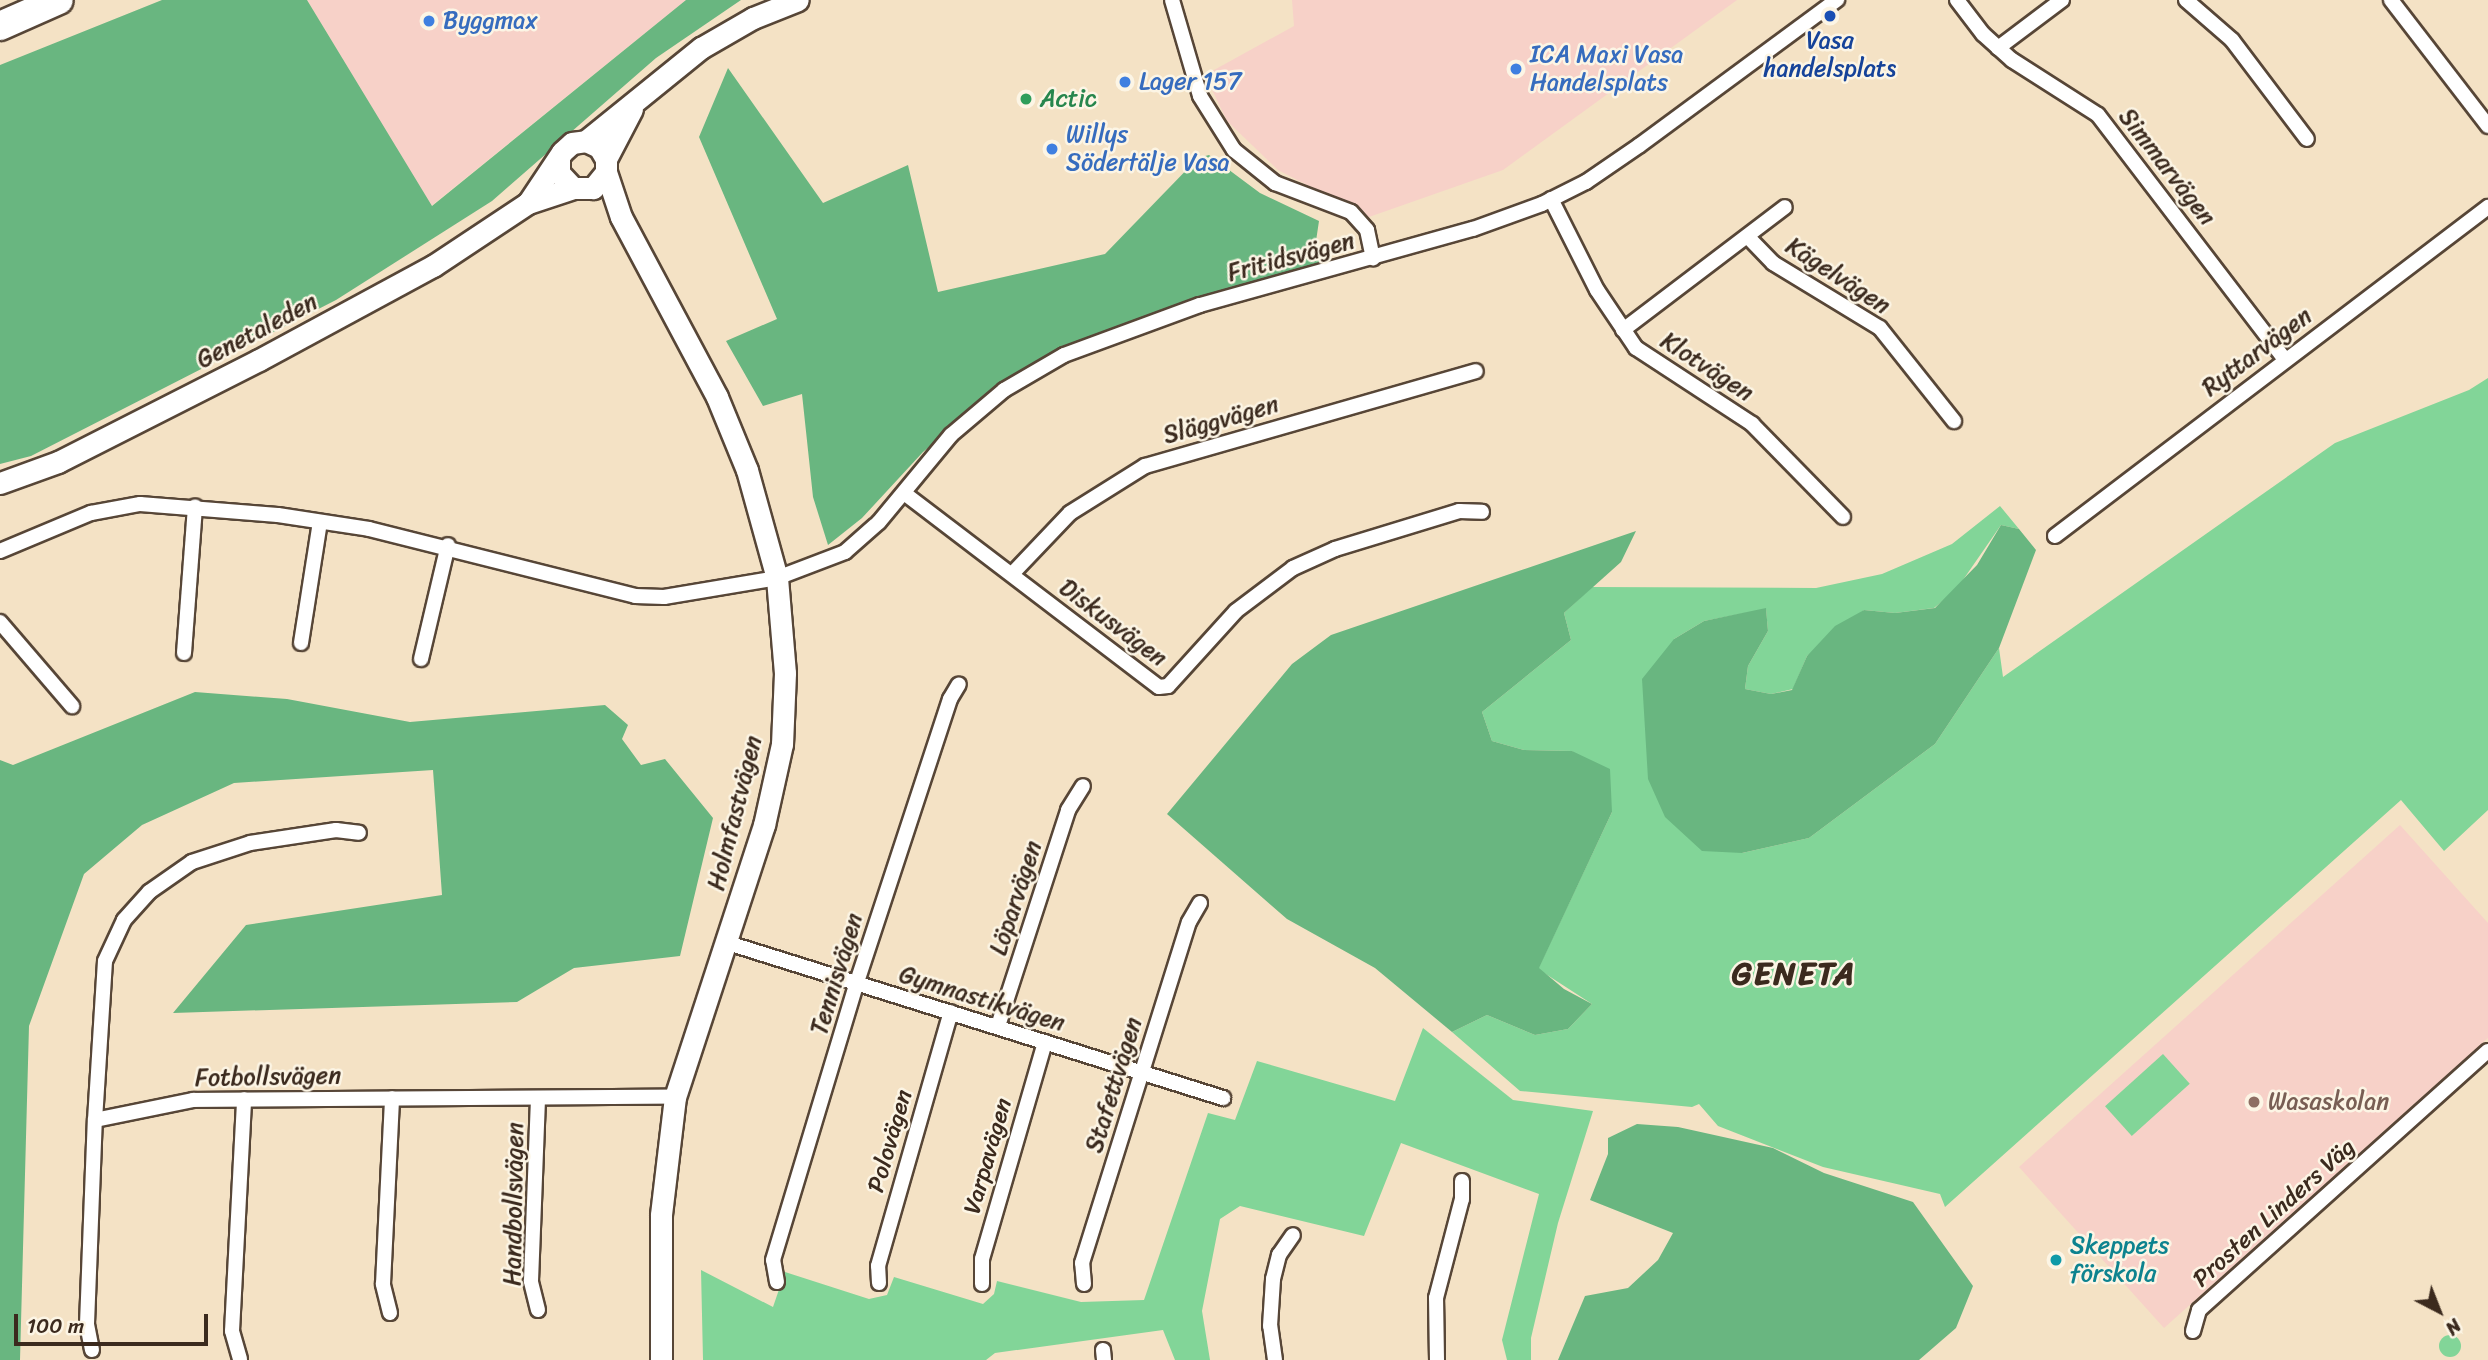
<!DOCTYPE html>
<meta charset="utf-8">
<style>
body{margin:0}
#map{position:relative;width:2488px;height:1360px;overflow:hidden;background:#f4e2c5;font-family:Sriracha,sans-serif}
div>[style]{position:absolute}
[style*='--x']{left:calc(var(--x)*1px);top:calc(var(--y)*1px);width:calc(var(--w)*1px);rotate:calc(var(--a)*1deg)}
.built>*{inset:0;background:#f7d1c8}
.green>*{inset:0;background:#82d598;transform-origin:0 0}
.round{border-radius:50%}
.forest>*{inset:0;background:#69b680}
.roads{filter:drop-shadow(2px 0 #574637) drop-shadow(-2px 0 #574637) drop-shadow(0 2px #574637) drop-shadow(0 -2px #574637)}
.street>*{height:14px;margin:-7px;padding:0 7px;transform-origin:7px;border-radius:7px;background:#fff}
.secondary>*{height:21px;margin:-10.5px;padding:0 10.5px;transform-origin:10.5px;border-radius:10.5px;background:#fff}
.highway>*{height:28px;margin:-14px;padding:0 14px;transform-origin:14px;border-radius:14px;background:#fff}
.dots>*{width:19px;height:19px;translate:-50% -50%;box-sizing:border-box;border:4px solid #fcf5e5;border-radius:50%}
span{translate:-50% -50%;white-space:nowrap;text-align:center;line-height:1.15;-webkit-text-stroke:5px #fcf5e5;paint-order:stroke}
.shop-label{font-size:24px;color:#366cbe}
.left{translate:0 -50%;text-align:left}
.transit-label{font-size:24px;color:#164399}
.leisure-label{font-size:24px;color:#27864d}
.street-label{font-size:24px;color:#3b2a1e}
.education-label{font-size:24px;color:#785e54}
.culture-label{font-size:24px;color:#0d838f}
.district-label{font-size:32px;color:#3b2a1e;font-weight:700;letter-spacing:2px}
.north{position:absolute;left:2404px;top:1276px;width:70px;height:70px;-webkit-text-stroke:5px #fcf5e5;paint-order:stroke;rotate:138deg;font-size:19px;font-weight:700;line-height:28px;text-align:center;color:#3b2a1e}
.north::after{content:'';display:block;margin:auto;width:24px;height:32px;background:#3b2a1e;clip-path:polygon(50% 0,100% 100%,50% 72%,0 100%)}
.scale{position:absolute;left:14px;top:1314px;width:194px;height:32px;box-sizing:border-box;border:4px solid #3b2a1e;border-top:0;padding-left:9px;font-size:21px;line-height:24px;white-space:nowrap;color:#3b2a1e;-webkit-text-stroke:5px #fcf5e5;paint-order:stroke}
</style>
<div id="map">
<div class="built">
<div style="clip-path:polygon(307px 0,686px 0,431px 206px)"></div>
<div style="clip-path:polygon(1292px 0,1737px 0,1503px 170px,1369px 217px,1278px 170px,1227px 121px,1205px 75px,1294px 26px)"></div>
<div style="clip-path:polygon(2400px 825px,2488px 923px,2488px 1038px,2164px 1328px,2019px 1167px)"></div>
</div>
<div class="green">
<div style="clip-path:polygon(2488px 378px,2488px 810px,2444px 851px,2401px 800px,1945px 1207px,1940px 1194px,1823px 1167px,1718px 1126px,1699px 1104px,1692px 1107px,1520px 1091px,1452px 1032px,1487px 1015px,1535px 1035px,1568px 1029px,1592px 1004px,1538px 969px,1612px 812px,1572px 751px,1524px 750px,1492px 741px,1482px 712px,1571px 640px,1564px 613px,1592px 587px,1816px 588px,1882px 574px,1952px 544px,2000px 506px,2019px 529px,2001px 525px,1956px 590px,1934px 608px,1895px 613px,1864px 610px,1807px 656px,1793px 689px,1771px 694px,1745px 689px,1748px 666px,1768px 631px,1766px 609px,1704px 621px,1674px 639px,1742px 853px,1809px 838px,1935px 744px,1999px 648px,2003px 677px,2335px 443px,2469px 390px)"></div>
<div style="clip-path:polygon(1423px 1028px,1513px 1100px,1593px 1111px,1558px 1223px,1531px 1338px,1531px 1360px,1507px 1360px,1502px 1340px,1539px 1194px,1401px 1143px,1364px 1236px,1240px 1206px,1220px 1219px,1202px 1311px,1210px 1360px,1175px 1360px,1163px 1330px,995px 1353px,986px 1360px,703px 1360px,701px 1270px,773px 1307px,785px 1272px,869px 1299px,887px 1295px,894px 1277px,983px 1304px,994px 1294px,997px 1281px,1081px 1302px,1144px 1300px,1208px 1113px,1235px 1120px,1257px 1061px,1395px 1101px)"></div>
<div style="left:2163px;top:1054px;width:40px;height:78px;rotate:48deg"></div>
<div class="round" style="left:2439px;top:1335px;width:22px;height:22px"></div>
</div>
<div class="forest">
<div style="clip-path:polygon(162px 0,307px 0,432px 206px,686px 0,741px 0,656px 58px,492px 201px,336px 300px,31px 456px,0 464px,0 65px)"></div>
<div style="clip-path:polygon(728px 68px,823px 203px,908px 165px,938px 292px,1105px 254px,1198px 158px,1209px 155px,1260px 193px,1319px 221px,1316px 241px,1323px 269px,1161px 312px,979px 405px,923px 452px,862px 518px,828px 545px,813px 497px,802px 394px,763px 406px,726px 341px,777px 319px,699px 137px)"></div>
<div style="clip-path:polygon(2001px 525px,2019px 529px,2036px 550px,1999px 648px,1935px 744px,1809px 838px,1742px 853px,1702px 851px,1665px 817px,1648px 779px,1642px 679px,1674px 639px,1704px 621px,1766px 608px,1768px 631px,1748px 666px,1745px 689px,1771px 694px,1792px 690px,1807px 656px,1835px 626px,1864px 610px,1895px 613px,1935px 608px,1977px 565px)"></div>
<div style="clip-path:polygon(1636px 531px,1621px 562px,1564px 613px,1571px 640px,1482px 712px,1492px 741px,1524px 750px,1572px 751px,1610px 769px,1612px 812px,1539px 968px,1564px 989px,1592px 1004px,1568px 1029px,1535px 1035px,1487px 1015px,1452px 1032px,1375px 968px,1287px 919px,1167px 814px,1292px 664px,1331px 635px)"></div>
<div style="clip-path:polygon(195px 692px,287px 699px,410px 722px,605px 705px,628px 725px,622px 739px,641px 765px,665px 759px,713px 818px,680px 956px,574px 968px,517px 1002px,173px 1013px,246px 925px,442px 895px,433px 770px,234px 783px,142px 825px,84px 874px,29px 1026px,20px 1360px,0 1360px,0 760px,13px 765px)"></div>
<div style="clip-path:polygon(1637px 1124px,1678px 1127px,1773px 1148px,1824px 1173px,1913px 1202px,1973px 1286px,1956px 1328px,1919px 1360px,1558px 1360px,1585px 1296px,1628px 1288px,1658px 1260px,1673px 1233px,1590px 1200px,1608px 1154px,1608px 1138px)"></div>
</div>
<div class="roads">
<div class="street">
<div style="--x:1172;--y:0;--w:100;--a:73.7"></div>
<div style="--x:1200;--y:96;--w:64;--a:57.8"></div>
<div style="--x:1234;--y:150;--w:53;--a:38.8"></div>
<div style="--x:1275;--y:183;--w:81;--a:20.9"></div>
<div style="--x:1351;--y:212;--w:24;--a:48"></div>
<div style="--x:1367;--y:230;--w:29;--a:78"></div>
<div style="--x:1957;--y:0;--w:43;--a:52.6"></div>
<div style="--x:1983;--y:34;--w:39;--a:42"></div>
<div style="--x:2012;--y:60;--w:102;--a:32.6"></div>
<div style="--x:2098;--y:115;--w:308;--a:52.6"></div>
<div style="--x:2186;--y:0;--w:61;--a:41"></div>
<div style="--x:2232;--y:40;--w:124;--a:52.9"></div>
<div style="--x:2391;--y:0;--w:159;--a:52.4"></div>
<div style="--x:1998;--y:48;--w:80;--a:-36.9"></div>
<div style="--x:1551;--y:199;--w:102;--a:63.2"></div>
<div style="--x:1597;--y:290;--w:70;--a:56.1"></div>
<div style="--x:1636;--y:348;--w:139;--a:33.2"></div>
<div style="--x:1752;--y:424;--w:130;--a:45.6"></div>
<div style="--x:1748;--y:237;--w:36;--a:46"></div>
<div style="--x:1773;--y:263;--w:125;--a:31.3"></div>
<div style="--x:1880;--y:328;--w:119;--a:51.5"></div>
<div style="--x:1623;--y:330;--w:203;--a:-37.2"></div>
<div style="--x:904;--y:493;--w:320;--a:37.3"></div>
<div style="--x:1159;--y:687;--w:9;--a:-6"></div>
<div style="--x:1168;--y:686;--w:101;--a:-47.8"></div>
<div style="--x:1236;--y:611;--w:71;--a:-37"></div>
<div style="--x:1293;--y:568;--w:46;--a:-24.3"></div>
<div style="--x:1335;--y:549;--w:130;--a:-17"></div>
<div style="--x:1459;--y:511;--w:23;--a:2"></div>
<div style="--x:2055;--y:536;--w:544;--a:-37.23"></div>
<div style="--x:0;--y:551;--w:99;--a:-22.7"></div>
<div style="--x:91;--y:513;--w:50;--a:-10.4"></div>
<div style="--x:140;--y:504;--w:138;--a:4.6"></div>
<div style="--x:278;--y:515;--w:92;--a:8.7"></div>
<div style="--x:369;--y:529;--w:274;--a:14.1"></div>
<div style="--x:635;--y:596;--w:29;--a:2"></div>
<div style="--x:664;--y:597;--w:115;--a:-9.5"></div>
<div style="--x:777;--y:578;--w:73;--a:-20.9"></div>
<div style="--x:845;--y:552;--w:45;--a:-41.4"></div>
<div style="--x:879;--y:522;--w:113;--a:-50.4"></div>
<div style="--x:951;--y:435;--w:70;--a:-40.3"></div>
<div style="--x:1004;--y:390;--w:69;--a:-30.3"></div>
<div style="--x:1064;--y:355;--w:145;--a:-20.2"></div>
<div style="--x:1200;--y:305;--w:283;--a:-15.6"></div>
<div style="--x:1473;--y:229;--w:73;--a:-19.9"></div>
<div style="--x:1542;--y:204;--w:49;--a:-26.6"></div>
<div style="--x:1586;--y:182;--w:65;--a:-34.4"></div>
<div style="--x:1640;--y:145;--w:245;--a:-36.4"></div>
<div style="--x:1012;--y:574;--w:84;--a:-46.4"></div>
<div style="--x:1070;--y:513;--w:89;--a:-32.1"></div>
<div style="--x:1145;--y:466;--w:344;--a:-16"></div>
<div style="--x:0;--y:622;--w:111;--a:49.4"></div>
<div style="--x:301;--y:643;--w:122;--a:-81.1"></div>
<div style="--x:184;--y:653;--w:147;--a:-85.7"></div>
<div style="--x:421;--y:659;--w:117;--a:-76.7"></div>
<div style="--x:728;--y:943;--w:519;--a:17.39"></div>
<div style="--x:998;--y:1026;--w:227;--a:-72"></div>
<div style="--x:1068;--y:810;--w:28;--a:-58"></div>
<div style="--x:95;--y:1120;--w:159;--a:-86.4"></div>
<div style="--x:105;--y:961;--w:45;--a:-65.1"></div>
<div style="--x:124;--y:920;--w:38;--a:-48"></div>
<div style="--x:149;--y:892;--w:52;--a:-34.9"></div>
<div style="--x:192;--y:862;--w:61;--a:-18.1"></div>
<div style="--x:250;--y:843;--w:87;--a:-8.6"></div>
<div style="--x:336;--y:830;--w:23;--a:7"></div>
<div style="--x:777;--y:1282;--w:22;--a:-100"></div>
<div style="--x:773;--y:1260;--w:287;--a:-73.2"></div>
<div style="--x:856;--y:985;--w:301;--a:-71.8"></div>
<div style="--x:950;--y:699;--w:17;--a:-59"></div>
<div style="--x:879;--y:1283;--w:17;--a:-93"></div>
<div style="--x:878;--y:1266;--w:264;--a:-74"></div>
<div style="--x:982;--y:1284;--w:25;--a:-90"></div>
<div style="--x:982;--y:1259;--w:226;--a:-73.8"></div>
<div style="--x:1084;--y:1284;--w:21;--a:-95"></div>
<div style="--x:1082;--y:1263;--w:357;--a:-72.6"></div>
<div style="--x:1189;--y:922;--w:22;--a:-60"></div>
<div style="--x:538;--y:1310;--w:30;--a:-104"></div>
<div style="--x:531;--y:1281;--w:183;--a:-87.8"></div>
<div style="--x:390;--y:1313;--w:30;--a:-104"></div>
<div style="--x:383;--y:1284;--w:186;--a:-87.2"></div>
<div style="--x:2193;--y:1331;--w:22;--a:-74"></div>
<div style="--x:2199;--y:1310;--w:388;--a:-41.9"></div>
<div style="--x:92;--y:1350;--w:26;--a:-101"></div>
<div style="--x:87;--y:1324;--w:204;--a:-87.8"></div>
<div style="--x:95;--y:1120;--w:100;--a:-11.5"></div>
<div style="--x:193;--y:1100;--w:482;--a:-0.4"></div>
<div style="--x:1103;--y:1350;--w:10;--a:84"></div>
<div style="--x:240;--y:1359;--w:29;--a:-106"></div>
<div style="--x:232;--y:1331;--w:232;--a:-87"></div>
<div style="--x:1275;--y:1360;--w:34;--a:-98"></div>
<div style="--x:1270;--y:1326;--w:47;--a:-86.3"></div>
<div style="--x:1273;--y:1279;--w:25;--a:-76"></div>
<div style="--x:1279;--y:1255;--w:24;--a:-55"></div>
<div style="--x:1437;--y:1360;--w:62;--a:-90.9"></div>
<div style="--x:1436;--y:1298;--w:102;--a:-75.3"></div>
<div style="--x:1462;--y:1199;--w:18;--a:-90"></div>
</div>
<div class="secondary">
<div style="--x:586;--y:141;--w:148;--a:-39"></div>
<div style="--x:701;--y:48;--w:60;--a:-30"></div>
<div style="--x:753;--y:18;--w:48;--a:-21.8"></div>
<div style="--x:606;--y:159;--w:56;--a:-62.5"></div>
<div style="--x:606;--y:172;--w:47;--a:71.6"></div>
<div style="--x:621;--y:217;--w:204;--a:61.9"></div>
<div style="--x:717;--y:397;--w:79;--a:67.7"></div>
<div style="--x:747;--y:470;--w:112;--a:74.5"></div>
<div style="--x:777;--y:578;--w:95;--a:85.2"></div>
<div style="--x:785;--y:673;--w:71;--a:92.4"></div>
<div style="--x:782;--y:744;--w:83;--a:102.5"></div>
<div style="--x:764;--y:825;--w:286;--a:108.1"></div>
<div style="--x:675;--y:1097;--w:119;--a:96.8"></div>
<div style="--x:661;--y:1215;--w:145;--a:90"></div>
<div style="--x:528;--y:203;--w:61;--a:-56.3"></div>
<div style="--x:562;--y:152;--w:13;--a:-42"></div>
<div style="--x:572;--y:143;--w:14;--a:-8"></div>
<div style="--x:586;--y:141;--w:14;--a:25"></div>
<div style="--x:599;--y:147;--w:14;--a:60"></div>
<div style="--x:606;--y:159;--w:13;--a:90"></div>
<div style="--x:606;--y:172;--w:21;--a:129"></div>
<div style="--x:593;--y:188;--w:20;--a:180"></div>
<div style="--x:573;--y:188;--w:21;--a:-133"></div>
<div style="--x:559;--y:173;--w:14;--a:-90"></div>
<div style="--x:0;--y:483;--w:62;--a:-19.9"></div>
<div style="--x:58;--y:462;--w:225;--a:-26.9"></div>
<div style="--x:259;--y:360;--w:198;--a:-28.4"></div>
<div style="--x:433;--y:266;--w:114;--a:-33.6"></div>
<div style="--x:528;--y:203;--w:47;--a:-18.4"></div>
</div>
<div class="highway">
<div style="--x:0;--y:26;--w:64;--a:-23.8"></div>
</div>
</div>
<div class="dots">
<div style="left:1830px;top:16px;background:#1a4fb4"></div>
<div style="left:429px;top:21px;background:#3f7fe0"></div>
<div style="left:1516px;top:69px;background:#3f7fe0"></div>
<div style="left:1125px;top:82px;background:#3f7fe0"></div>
<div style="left:1026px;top:99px;background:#2e9e5b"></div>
<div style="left:1052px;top:149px;background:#3f7fe0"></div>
<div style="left:2254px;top:1102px;background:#8d6e63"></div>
<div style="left:2056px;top:1260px;background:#0f9aa8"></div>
</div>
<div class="shop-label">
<span class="left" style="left:443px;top:21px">Byggmax</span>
<span class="left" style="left:1530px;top:69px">ICA Maxi Vasa<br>Handelsplats</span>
<span class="left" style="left:1139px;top:82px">Lager 157</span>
<span class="left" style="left:1066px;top:149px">Willys<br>Södertälje Vasa</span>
</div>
<div class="transit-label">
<span style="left:1830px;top:55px">Vasa<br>handelsplats</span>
</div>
<div class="leisure-label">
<span class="left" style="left:1040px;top:99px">Actic</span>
</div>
<div class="street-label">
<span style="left:2167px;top:167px;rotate:52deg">Simmarvägen</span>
<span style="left:1291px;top:257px;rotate:-15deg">Fritidsvägen</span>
<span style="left:1838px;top:276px;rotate:33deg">Kägelvägen</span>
<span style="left:257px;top:331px;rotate:-28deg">Genetaleden</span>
<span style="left:2257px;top:352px;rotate:-37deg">Ryttarvägen</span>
<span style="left:1707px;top:367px;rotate:33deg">Klotvägen</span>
<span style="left:1221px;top:420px;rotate:-16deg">Släggvägen</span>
<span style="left:1113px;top:623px;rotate:37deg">Diskusvägen</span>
<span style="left:735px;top:813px;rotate:-76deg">Holmfastvägen</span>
<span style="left:1016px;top:898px;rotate:-72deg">Löparvägen</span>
<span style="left:837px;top:974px;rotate:-73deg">Tennisvägen</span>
<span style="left:982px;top:999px;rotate:17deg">Gymnastikvägen</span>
<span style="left:268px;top:1077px;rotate:-1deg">Fotbollsvägen</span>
<span style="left:1114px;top:1085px;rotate:-73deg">Stafettvägen</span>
<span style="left:890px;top:1141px;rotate:-74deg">Polovägen</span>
<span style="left:988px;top:1156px;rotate:-74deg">Varpavägen</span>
<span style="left:514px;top:1204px;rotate:-89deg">Handbollsvägen</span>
<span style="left:2274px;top:1213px;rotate:-42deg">Prosten Linders Väg</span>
</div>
<div class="education-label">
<span class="left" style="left:2268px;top:1102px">Wasaskolan</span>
</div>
<div class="culture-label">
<span class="left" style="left:2070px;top:1260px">Skeppets<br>förskola</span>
</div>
<div class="district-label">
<span style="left:1794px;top:974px">GENETA</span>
</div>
<div class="north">N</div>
<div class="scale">100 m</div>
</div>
